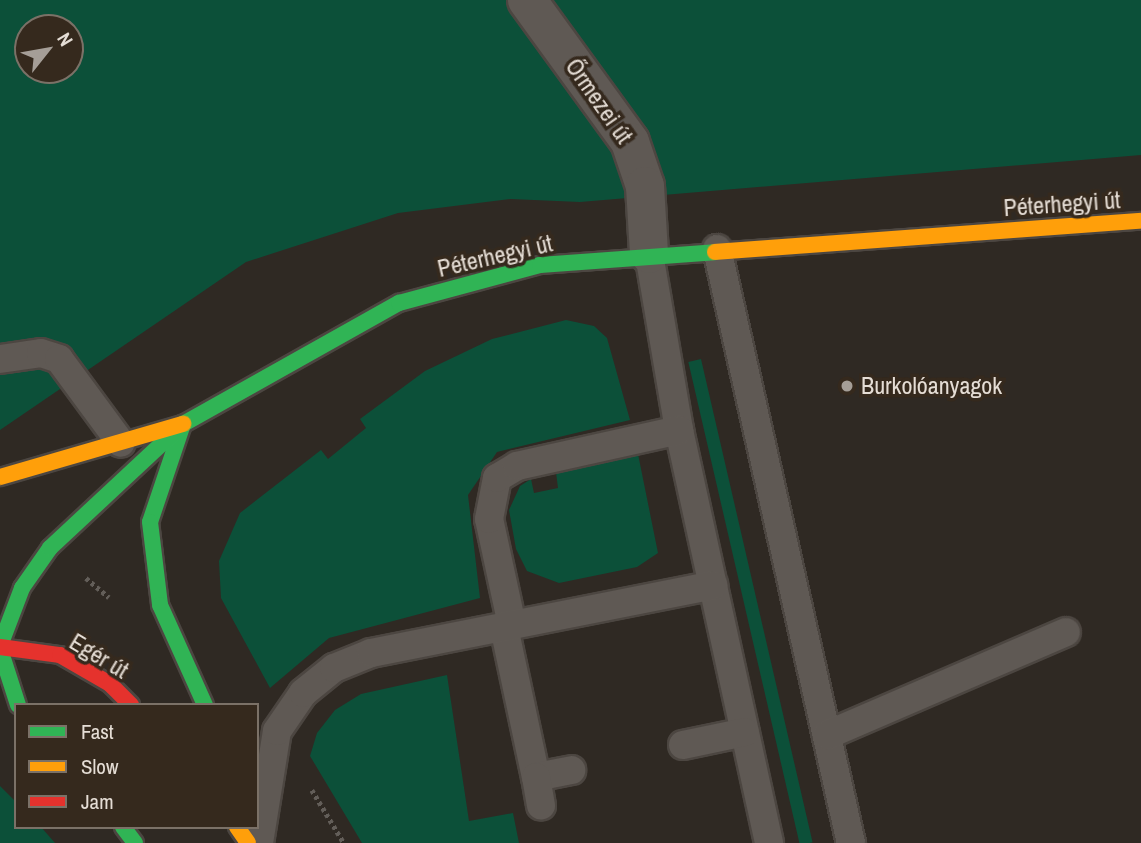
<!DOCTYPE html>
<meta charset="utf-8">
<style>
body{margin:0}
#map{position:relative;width:1141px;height:843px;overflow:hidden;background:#2f2923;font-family:"Archivo Narrow",sans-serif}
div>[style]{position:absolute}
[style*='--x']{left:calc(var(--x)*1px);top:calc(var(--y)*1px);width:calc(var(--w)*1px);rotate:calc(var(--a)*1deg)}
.green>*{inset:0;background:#0c5039;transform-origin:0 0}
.path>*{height:4.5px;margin-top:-2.25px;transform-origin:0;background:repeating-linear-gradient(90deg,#635e59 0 3.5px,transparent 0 7px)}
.roads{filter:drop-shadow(2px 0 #4c4641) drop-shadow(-2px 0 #4c4641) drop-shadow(0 2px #4c4641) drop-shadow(0 -2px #4c4641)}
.lane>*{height:28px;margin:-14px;padding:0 14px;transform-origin:14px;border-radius:14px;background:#5f5954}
.street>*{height:38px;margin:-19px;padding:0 19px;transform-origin:19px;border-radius:19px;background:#5f5954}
.fast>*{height:16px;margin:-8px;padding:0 8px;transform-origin:8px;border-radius:8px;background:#30b455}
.slow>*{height:16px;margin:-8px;padding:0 8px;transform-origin:8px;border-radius:8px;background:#ff9f0a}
.jam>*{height:16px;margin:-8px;padding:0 8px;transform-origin:8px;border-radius:8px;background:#e5322d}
.dots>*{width:19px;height:19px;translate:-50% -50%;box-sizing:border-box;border:4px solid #35291d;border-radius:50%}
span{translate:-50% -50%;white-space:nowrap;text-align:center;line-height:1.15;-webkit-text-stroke:7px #35291d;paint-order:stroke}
.street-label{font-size:24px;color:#e5ddd5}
.poi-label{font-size:24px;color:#e5ddd5}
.left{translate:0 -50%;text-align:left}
.legend{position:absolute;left:14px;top:703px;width:245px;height:126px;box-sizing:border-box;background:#35291d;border:2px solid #7b7167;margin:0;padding:9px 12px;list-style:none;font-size:21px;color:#e5ddd5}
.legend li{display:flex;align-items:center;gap:14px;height:35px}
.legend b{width:35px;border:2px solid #7b7167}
.north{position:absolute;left:14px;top:14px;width:70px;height:70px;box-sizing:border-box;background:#35291d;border:2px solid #7b7167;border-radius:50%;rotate:59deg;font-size:19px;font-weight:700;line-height:28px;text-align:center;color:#e5ddd5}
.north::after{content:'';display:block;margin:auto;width:24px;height:32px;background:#a59e97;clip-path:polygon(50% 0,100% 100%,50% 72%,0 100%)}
</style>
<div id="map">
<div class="green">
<div style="clip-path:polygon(evenodd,0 0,1141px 0,1141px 155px,580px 202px,511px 199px,398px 213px,246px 262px,0 430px,0 0,28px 28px,70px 28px,70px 70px,28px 70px,28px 28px)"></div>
<div style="clip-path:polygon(566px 320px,594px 326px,607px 338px,630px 420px,497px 452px,468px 495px,480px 598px,329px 638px,270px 688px,221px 598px,219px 561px,240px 513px,321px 450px,328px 459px,366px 428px,360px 419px,425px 371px,492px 339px)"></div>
<div style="left:701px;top:359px;width:496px;height:13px;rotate:77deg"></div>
<div style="clip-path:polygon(638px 454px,658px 553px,637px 567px,559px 583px,527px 571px,516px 549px,509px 510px,520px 486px,531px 479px,534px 493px,558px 488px,556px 472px)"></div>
<div style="clip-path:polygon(447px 675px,469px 821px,513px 813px,519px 843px,362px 843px,310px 756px,317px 733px,335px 710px,361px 694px)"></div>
<div style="clip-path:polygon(0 786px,16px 802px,16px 827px,41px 827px,55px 843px,0 843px)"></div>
</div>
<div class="path">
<div style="--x:86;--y:578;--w:30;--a:40"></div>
<div style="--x:312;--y:790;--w:62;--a:58.9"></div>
</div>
<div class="roads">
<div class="lane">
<div style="--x:717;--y:249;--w:609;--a:77.29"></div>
<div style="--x:649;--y:254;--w:179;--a:80.3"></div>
<div style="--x:679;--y:430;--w:423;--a:77.7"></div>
<div style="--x:0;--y:359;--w:41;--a:-8.3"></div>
<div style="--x:41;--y:353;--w:19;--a:18"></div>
<div style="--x:59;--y:359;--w:104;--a:53.6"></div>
<div style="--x:512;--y:625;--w:108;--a:-102.2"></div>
<div style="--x:489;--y:519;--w:42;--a:-79"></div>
<div style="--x:497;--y:478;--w:23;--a:-31"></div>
<div style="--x:517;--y:466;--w:166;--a:-12.5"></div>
<div style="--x:504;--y:627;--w:153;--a:78"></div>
<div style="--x:536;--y:777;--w:36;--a:-11"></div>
<div style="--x:827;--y:735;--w:260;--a:-23.3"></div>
<div style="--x:683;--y:745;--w:63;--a:-11.8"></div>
<div style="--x:536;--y:777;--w:29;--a:80"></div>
<div style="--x:259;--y:843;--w:113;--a:-80.9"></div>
<div style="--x:277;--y:731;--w:46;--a:-55.6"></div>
<div style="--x:303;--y:693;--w:40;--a:-39"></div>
<div style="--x:334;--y:668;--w:40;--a:-22"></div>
<div style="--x:371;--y:653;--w:349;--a:-11.2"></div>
</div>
<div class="street">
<div style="--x:527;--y:0;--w:175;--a:54"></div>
<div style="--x:630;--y:142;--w:46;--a:71.2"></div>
<div style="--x:645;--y:186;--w:68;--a:86.6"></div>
</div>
<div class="fast">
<div style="--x:183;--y:424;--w:103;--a:108.6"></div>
<div style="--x:150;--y:522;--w:84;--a:83.1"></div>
<div style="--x:160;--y:605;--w:110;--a:65.8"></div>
<div style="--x:0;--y:646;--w:62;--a:-69.2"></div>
<div style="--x:22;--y:588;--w:49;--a:-55"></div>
<div style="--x:50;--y:548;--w:182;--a:-43"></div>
<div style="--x:183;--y:424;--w:248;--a:-29.3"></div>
<div style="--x:399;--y:303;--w:146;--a:-15.1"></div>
<div style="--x:540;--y:265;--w:175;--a:-4.2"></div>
<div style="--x:0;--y:649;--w:59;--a:72.2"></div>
<div style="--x:123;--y:827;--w:20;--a:53"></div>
</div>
<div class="slow">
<div style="--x:715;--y:252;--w:427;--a:-4.2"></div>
<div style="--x:0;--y:477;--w:191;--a:-16.2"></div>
<div style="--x:237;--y:827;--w:19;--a:55"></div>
</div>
<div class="jam">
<div style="--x:0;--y:647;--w:61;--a:7.6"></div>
<div style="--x:60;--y:655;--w:58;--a:30.1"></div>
<div style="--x:110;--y:684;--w:30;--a:45"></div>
</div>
</div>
<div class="dots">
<div style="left:847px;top:386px;background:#a59e97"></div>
</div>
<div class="street-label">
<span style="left:599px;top:101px;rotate:55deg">Őrmezei út</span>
<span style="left:1062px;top:204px;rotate:-4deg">Péterhegyi út</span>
<span style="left:495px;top:256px;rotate:-13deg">Péterhegyi út</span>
<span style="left:99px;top:656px;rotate:31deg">Egér út</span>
</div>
<div class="poi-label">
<span class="left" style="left:861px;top:386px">Burkolóanyagok</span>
</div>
<ul class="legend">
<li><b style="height:9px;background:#30b455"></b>Fast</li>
<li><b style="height:9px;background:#ff9f0a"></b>Slow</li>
<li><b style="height:9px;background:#e5322d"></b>Jam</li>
</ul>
<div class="north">N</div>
</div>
